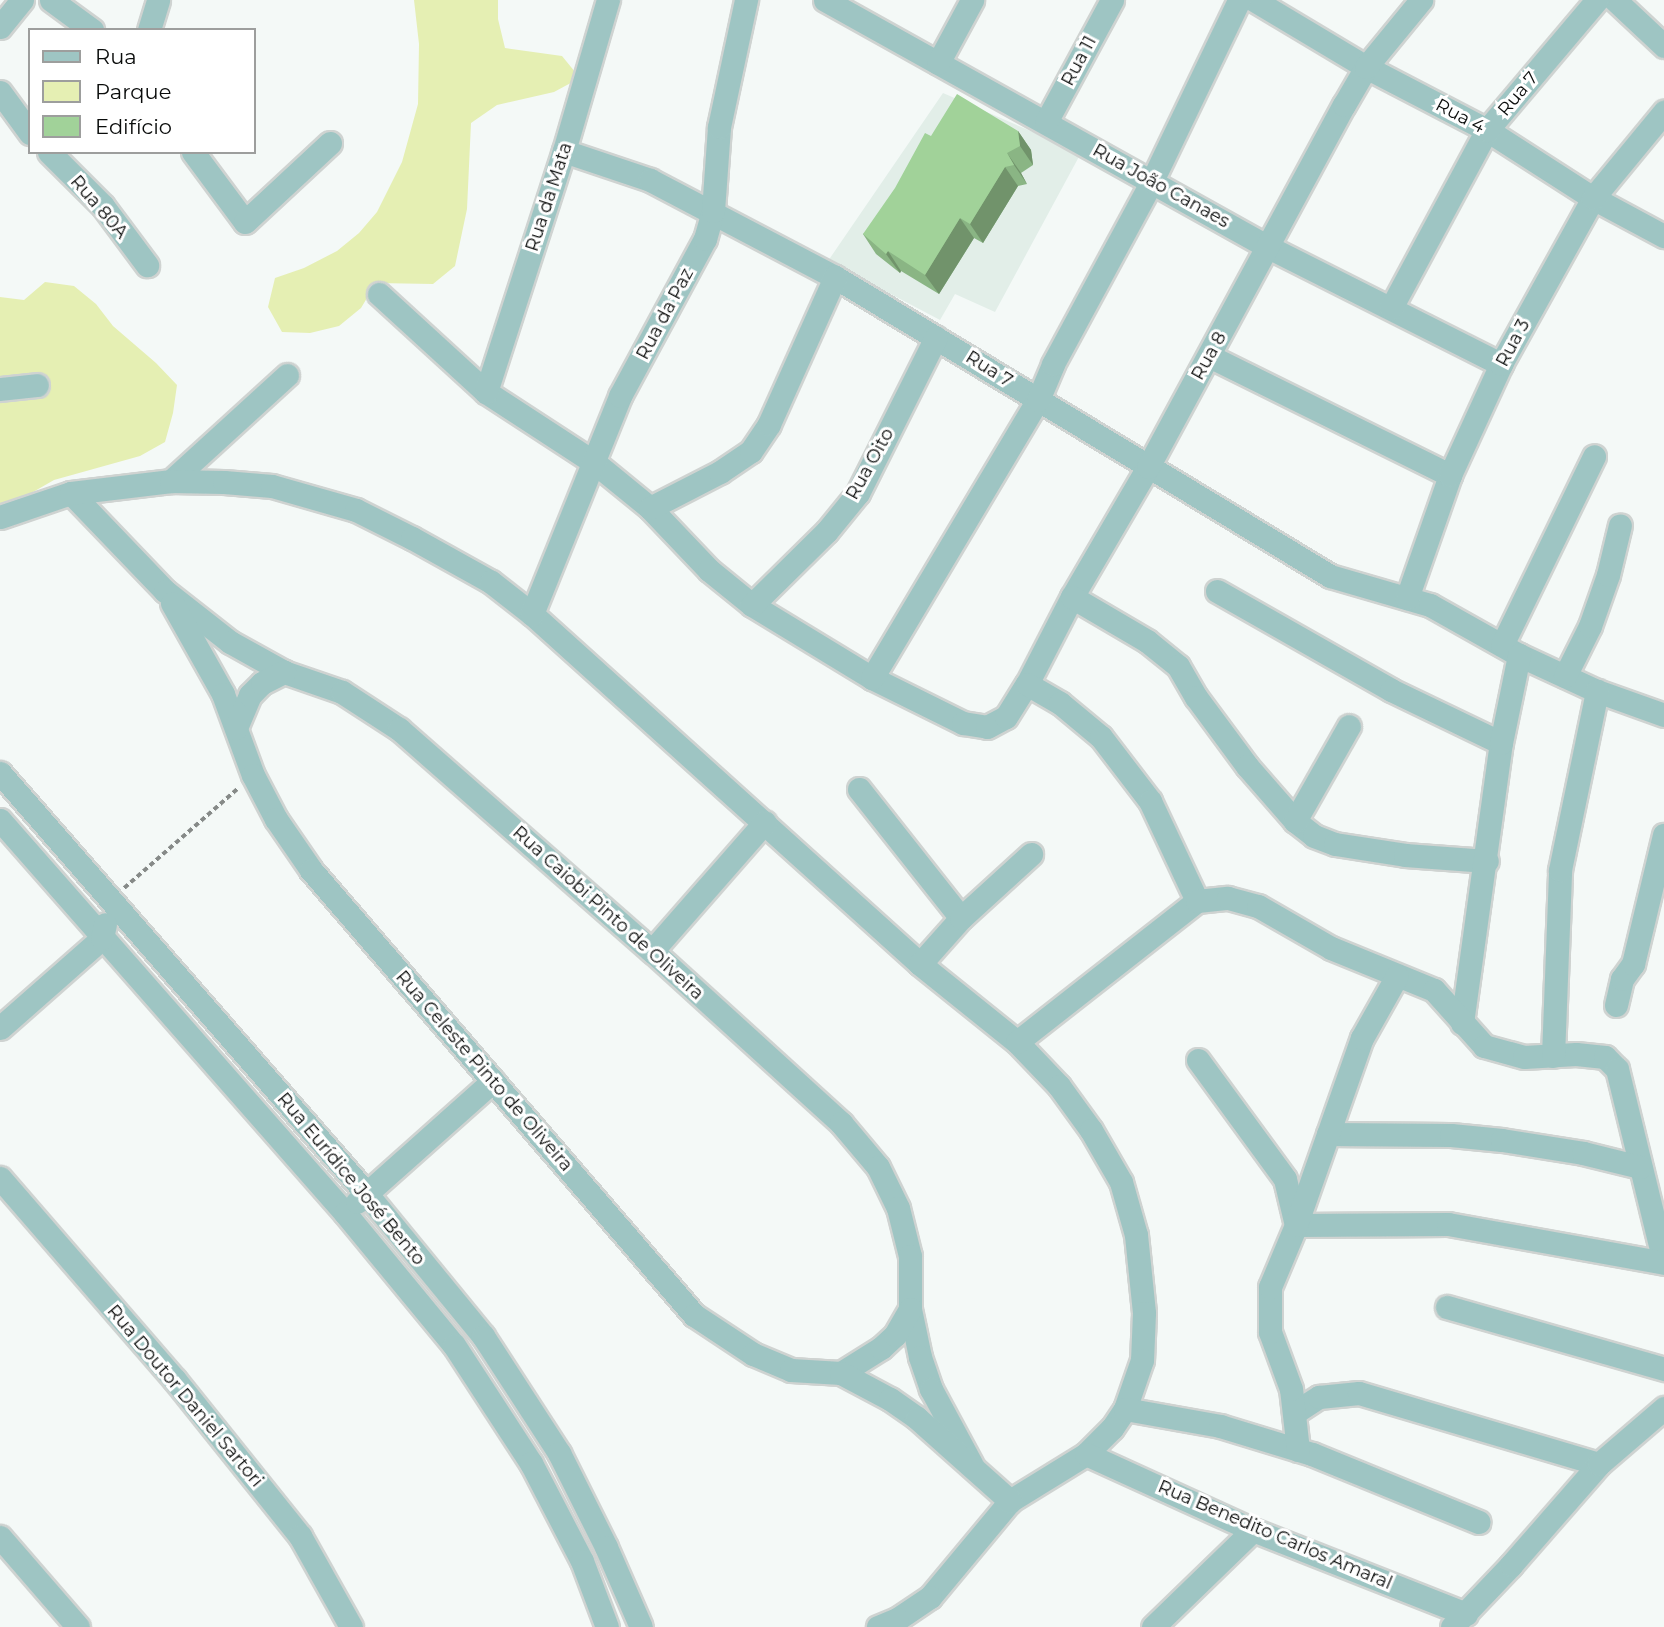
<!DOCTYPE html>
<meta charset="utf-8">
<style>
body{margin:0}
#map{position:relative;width:1664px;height:1627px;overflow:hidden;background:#f4f9f7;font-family:Montserrat,sans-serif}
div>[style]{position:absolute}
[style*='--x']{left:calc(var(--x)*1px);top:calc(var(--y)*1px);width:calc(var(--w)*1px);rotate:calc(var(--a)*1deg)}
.built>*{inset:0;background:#e2eee8}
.green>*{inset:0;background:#e5efb3}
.path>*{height:3.5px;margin-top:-1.75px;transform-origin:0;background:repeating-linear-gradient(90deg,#868a88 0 5px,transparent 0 8.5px)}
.roads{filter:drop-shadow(2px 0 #cfd3d1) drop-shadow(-2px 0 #cfd3d1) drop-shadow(0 2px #cfd3d1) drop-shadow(0 -2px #cfd3d1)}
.minor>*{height:23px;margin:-11.5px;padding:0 11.5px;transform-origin:11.5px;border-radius:11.5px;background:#9ec5c3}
.wall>*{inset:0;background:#8ab584}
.shaded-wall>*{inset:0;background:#71936b}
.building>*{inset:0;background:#a1d299}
span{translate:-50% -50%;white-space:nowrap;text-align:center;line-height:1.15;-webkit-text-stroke:6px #fff;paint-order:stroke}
.street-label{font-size:18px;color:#0a0c0b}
.legend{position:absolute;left:28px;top:28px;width:228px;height:126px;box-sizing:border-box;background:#fff;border:2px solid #9d9e9d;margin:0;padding:9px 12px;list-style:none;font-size:21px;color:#0a0c0b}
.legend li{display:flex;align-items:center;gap:14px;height:35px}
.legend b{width:35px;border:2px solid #9d9e9d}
</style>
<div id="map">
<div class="built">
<div style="clip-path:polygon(943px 93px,1081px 153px,995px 312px,955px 294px,940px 320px,828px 261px)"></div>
</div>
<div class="green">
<div style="clip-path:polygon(414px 0,498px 0,498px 19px,505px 48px,562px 56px,580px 78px,554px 92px,497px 105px,471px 123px,467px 209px,455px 266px,433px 284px,376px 283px,361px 308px,339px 326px,310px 333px,282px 332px,268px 307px,275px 278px,304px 268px,337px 251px,359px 233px,377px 212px,402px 162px,418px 104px,419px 44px)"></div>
<div style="clip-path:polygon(45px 282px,74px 286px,96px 304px,113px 326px,156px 363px,177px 385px,173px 413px,165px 442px,140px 456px,54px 480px,0 511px,0 297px,24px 300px)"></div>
</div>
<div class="path">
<div style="--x:124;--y:888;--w:150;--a:-41.2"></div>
</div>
<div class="roads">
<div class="minor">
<div style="--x:51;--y:0;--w:51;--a:36.2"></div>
<div style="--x:825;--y:0;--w:507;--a:29.14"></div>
<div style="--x:1268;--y:247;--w:261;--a:26.7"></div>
<div style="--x:1254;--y:0;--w:131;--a:30.9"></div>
<div style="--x:1366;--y:67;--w:136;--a:27.5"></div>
<div style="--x:1487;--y:130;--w:126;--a:32.7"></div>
<div style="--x:1593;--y:198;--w:81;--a:28.2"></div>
<div style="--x:1615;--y:0;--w:67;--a:43.2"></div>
<div style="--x:0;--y:27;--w:35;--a:-51"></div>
<div style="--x:149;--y:30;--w:31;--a:-73"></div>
<div style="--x:938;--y:63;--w:72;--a:-61.6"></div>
<div style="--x:0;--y:92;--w:51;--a:53.8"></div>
<div style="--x:1046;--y:122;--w:139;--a:-61.6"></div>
<div style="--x:564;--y:151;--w:91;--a:18.6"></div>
<div style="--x:650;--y:180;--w:209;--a:27.7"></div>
<div style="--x:835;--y:277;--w:578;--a:31.13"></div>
<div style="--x:1330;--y:576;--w:104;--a:16.2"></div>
<div style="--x:1430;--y:605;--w:102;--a:29.3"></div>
<div style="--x:1519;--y:655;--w:86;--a:24.8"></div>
<div style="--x:1597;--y:691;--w:71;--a:19.7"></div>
<div style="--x:49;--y:152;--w:76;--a:45"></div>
<div style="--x:103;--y:206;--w:74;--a:53.3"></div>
<div style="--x:193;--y:152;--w:87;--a:53.4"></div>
<div style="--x:245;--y:222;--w:116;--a:-42.9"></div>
<div style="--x:379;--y:294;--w:145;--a:42.5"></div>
<div style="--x:486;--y:392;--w:130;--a:33.1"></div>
<div style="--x:595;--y:463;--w:71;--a:39.3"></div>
<div style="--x:650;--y:508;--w:86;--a:46.4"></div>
<div style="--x:709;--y:570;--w:55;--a:39.1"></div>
<div style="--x:752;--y:605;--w:140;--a:31.3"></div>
<div style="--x:872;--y:678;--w:102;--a:26.3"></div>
<div style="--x:963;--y:723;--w:24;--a:9"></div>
<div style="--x:987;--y:727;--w:21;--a:-28"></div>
<div style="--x:1006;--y:717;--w:39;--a:-58"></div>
<div style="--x:1027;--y:684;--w:98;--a:-62.7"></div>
<div style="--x:1072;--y:597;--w:151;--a:-59.7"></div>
<div style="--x:1148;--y:467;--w:412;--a:-61.6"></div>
<div style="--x:1344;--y:105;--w:44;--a:-59.9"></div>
<div style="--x:1366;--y:67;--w:87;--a:-50.6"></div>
<div style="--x:1391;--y:308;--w:202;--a:-61.7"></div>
<div style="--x:1487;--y:130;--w:170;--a:-49.8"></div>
<div style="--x:1209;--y:356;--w:269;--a:26.3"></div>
<div style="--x:0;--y:389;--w:37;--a:-6"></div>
<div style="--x:486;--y:392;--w:253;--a:-72.1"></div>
<div style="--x:564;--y:151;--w:157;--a:-73.8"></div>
<div style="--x:171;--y:481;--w:157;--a:-42.4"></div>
<div style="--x:71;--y:493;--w:136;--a:46.2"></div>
<div style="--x:165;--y:591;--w:83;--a:38.1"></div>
<div style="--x:230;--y:642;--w:62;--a:29.1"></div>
<div style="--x:284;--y:672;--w:61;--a:19"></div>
<div style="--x:342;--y:692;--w:68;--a:33"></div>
<div style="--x:399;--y:729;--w:337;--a:41.3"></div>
<div style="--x:652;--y:951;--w:256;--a:42.3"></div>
<div style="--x:841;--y:1123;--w:57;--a:49.9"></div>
<div style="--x:878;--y:1167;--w:46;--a:64"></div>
<div style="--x:898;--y:1208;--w:49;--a:76"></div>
<div style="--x:910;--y:1256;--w:53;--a:90"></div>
<div style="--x:910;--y:1309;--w:49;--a:78.2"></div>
<div style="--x:920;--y:1357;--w:34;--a:71"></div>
<div style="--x:931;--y:1389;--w:86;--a:61.7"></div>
<div style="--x:650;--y:508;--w:79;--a:-27.2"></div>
<div style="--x:720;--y:472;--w:37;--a:-34"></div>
<div style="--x:751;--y:451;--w:32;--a:-56"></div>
<div style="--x:769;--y:424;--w:161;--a:-65.8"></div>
<div style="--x:0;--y:517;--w:75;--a:-18.7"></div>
<div style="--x:71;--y:493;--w:101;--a:-6.8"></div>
<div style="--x:171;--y:481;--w:53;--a:1.1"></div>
<div style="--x:224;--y:482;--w:48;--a:4.8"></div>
<div style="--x:272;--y:486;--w:87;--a:15.9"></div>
<div style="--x:356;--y:510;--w:63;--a:26.6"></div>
<div style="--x:412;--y:538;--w:90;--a:29.1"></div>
<div style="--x:491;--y:582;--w:52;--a:38"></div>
<div style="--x:532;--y:614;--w:523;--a:42.05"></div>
<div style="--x:920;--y:964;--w:124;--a:38.8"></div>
<div style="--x:1017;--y:1042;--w:61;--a:46.3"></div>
<div style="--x:1059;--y:1086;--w:54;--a:54"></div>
<div style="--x:1091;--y:1130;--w:60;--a:60"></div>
<div style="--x:1121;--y:1182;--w:55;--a:74.2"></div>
<div style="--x:1136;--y:1235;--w:78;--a:84.1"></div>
<div style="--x:1144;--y:1313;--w:47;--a:92.4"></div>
<div style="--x:1142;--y:1360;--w:52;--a:109.1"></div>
<div style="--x:1125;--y:1409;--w:23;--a:124"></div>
<div style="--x:1112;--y:1428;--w:37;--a:135"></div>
<div style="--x:1086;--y:1454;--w:89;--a:148.3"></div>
<div style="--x:1010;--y:1501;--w:125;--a:129.8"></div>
<div style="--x:930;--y:1597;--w:40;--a:146"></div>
<div style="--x:897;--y:1619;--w:21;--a:157"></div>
<div style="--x:1217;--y:591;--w:200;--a:29.6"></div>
<div style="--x:1391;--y:690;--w:122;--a:25.7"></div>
<div style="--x:1072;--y:597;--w:87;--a:30.4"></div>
<div style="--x:1147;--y:641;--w:40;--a:39"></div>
<div style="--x:1178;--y:666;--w:36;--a:60"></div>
<div style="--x:1196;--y:697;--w:86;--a:53.5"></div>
<div style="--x:1247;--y:766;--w:73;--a:48.9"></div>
<div style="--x:1295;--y:821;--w:24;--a:38"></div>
<div style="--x:1314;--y:836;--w:22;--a:21"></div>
<div style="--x:1335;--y:844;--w:71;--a:8.9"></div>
<div style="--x:1405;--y:855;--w:82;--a:4.2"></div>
<div style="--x:1407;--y:598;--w:130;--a:-70.7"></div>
<div style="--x:1450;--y:475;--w:122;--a:-65.3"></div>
<div style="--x:1501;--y:364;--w:190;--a:-61"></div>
<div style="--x:1593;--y:198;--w:112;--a:-50.5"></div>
<div style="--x:172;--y:603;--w:104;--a:60.7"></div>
<div style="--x:223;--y:694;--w:86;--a:69.7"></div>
<div style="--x:253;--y:775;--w:50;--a:62.4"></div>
<div style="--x:276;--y:819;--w:62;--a:55.5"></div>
<div style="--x:311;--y:870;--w:587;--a:49.28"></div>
<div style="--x:694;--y:1315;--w:71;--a:33.5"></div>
<div style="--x:753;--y:1354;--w:41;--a:22.8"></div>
<div style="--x:791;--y:1370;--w:50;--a:3.4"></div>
<div style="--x:841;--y:1373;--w:47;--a:-32"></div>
<div style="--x:881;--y:1348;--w:19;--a:-43"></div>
<div style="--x:895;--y:1335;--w:30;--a:-60"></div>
<div style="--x:752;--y:605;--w:105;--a:-44.6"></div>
<div style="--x:827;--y:531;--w:49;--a:-50.8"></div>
<div style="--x:858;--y:493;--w:174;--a:-63.4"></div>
<div style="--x:532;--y:614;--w:235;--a:-68"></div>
<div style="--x:620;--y:396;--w:179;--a:-61.6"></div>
<div style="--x:705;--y:239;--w:29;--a:-74"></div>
<div style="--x:713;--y:211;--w:84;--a:-85.9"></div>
<div style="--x:719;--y:127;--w:130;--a:-78"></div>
<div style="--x:1502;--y:645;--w:210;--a:-64"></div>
<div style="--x:1565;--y:676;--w:56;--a:-63.4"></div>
<div style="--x:1590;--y:626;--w:54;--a:-70.6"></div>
<div style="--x:1608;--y:575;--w:51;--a:-76.5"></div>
<div style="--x:872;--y:678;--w:324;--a:-59.2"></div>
<div style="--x:1038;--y:400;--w:39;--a:-67"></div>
<div style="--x:1053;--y:364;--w:208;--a:-61.6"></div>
<div style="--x:1152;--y:181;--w:201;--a:-64.3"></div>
<div style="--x:1027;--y:684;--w:38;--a:30"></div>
<div style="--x:1060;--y:703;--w:53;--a:39.7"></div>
<div style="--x:1101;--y:737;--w:81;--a:52.6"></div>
<div style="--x:1150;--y:801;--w:110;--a:64.8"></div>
<div style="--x:236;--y:728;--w:36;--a:-67"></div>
<div style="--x:250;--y:695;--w:17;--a:-45"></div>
<div style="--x:262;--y:683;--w:25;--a:-27"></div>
<div style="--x:0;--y:773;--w:557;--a:48.93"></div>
<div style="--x:366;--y:1193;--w:185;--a:50.7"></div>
<div style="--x:483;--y:1336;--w:140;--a:57"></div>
<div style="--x:559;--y:1453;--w:105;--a:63.4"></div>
<div style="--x:606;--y:1547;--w:87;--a:66.4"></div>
<div style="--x:859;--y:789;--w:164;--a:51.7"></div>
<div style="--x:0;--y:820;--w:523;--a:48.72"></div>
<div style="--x:345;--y:1213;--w:171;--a:50.5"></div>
<div style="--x:454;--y:1345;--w:141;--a:56.9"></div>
<div style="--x:531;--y:1463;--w:110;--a:62.5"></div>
<div style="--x:582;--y:1561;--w:71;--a:69.3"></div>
<div style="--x:1295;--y:821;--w:109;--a:-60.4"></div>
<div style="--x:652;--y:951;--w:171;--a:-48.8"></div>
<div style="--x:920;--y:964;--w:62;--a:-48.3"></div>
<div style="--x:961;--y:918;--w:95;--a:-42.4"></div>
<div style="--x:1616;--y:1005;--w:27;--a:-77"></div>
<div style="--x:1622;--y:979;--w:19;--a:-54"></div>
<div style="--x:1633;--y:964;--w:133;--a:-76.5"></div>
<div style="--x:1462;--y:1023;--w:283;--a:-82.1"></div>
<div style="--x:1501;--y:743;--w:90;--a:-78.4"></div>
<div style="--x:0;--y:1028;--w:136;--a:-41.4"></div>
<div style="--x:102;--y:938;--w:14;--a:-78"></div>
<div style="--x:1017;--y:1042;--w:229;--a:-38.1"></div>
<div style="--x:1197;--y:901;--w:31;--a:-6"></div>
<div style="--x:1228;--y:898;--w:31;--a:15"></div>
<div style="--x:1258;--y:906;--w:84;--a:29.9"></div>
<div style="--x:1331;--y:948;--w:111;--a:22.2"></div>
<div style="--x:1434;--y:990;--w:75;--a:48.2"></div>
<div style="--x:1484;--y:1046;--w:41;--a:15.4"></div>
<div style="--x:1524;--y:1057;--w:52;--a:-3.3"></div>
<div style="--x:1576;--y:1054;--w:29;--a:6"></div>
<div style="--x:1605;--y:1057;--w:17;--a:45"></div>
<div style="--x:1617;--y:1069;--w:199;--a:76.3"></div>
<div style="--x:1553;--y:1056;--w:186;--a:-87.8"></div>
<div style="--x:1560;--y:870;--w:183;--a:-78.3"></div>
<div style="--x:1198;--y:1060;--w:147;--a:53.8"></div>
<div style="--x:1285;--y:1179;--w:47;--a:76.6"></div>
<div style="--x:1296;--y:1225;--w:152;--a:-0.4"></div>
<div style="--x:1448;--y:1224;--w:219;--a:10.2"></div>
<div style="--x:1328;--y:1134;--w:123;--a:0.5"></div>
<div style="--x:1451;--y:1135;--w:51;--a:5.6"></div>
<div style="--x:1502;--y:1140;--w:82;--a:9.1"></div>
<div style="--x:1583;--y:1153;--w:59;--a:13.8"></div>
<div style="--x:0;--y:1178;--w:267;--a:49.1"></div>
<div style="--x:175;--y:1380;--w:200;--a:51.3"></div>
<div style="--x:300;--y:1536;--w:104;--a:60.7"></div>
<div style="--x:357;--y:1202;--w:182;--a:-41.7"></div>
<div style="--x:1447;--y:1307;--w:226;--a:15.9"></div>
<div style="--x:841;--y:1373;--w:55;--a:28"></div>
<div style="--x:890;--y:1399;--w:33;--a:35"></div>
<div style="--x:917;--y:1418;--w:125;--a:41.7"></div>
<div style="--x:1125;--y:1409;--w:97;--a:10.1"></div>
<div style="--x:1220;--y:1426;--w:96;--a:16.9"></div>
<div style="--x:1312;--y:1454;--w:180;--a:22.2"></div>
<div style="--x:1294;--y:1413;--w:30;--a:-33"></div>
<div style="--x:1319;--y:1397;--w:40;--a:-5.7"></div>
<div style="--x:1359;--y:1393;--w:250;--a:16.5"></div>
<div style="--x:1298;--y:1450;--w:61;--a:-96.5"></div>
<div style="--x:1291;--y:1389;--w:61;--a:-110.2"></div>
<div style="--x:1270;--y:1332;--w:45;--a:-90"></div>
<div style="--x:1270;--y:1287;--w:67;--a:-67.2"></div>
<div style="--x:1296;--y:1225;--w:198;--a:-70.6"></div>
<div style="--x:1362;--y:1038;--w:71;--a:-60.6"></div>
<div style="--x:1086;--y:1454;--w:183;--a:24.5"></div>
<div style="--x:1253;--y:1530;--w:229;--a:21.5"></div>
<div style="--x:0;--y:1537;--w:119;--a:49.1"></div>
<div style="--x:1153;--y:1627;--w:139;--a:-44.1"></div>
<div style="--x:1452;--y:1627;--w:86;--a:-46.4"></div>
<div style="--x:1511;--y:1565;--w:134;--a:-48.9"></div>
<div style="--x:1599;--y:1464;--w:86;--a:-40.7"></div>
</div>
</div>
<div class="wall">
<div style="clip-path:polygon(1018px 131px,1031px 150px,1033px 165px,1021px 173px,1027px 184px,1018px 186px,983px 243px,974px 238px,939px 294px,901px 271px,900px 273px,876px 254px,863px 234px)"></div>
</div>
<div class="shaded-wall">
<div style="clip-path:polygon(1018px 131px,1031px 150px,1033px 165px,1020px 146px)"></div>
<div style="clip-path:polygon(1007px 153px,1021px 173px,1027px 184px,1014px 165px)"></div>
<div style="clip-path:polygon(1005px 167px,1018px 186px,983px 243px,970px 224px)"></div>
<div style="clip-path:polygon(960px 218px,974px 238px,939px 294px,925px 275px)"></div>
<div style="clip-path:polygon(888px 251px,901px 271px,900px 273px,886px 254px)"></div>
</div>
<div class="building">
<div style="clip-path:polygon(957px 94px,1018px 131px,1020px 146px,1007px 153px,1014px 165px,1005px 167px,970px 224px,960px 218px,925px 275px,888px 251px,886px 254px,863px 234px,895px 188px,925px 133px,931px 136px)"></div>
</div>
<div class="street-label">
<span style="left:1079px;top:61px;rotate:-62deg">Rua 11</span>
<span style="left:1518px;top:94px;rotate:-50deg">Rua 7</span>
<span style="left:1460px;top:116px;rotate:28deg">Rua 4</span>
<span style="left:1161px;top:186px;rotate:29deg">Rua João Canaes</span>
<span style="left:549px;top:197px;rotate:-72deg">Rua da Mata</span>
<span style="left:99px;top:207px;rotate:49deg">Rua 80A</span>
<span style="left:665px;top:314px;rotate:-62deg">Rua da Paz</span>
<span style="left:1513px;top:343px;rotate:-62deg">Rua 3</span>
<span style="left:1209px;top:356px;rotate:-61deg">Rua 8</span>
<span style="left:989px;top:369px;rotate:32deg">Rua 7</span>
<span style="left:870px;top:464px;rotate:-61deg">Rua Oito</span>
<span style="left:608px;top:913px;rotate:42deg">Rua Caiobi Pinto de Oliveira</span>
<span style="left:484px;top:1071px;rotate:49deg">Rua Celeste Pinto de Oliveira</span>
<span style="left:351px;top:1179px;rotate:50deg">Rua Eurídice José Bento</span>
<span style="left:185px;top:1396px;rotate:50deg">Rua Doutor Daniel Sartori</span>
<span style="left:1275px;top:1535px;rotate:23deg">Rua Benedito Carlos Amaral</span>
</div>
<ul class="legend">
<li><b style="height:9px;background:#9ec5c3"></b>Rua</li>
<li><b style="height:19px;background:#e5efb3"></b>Parque</li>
<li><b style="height:19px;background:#a1d299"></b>Edifício</li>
</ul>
</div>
